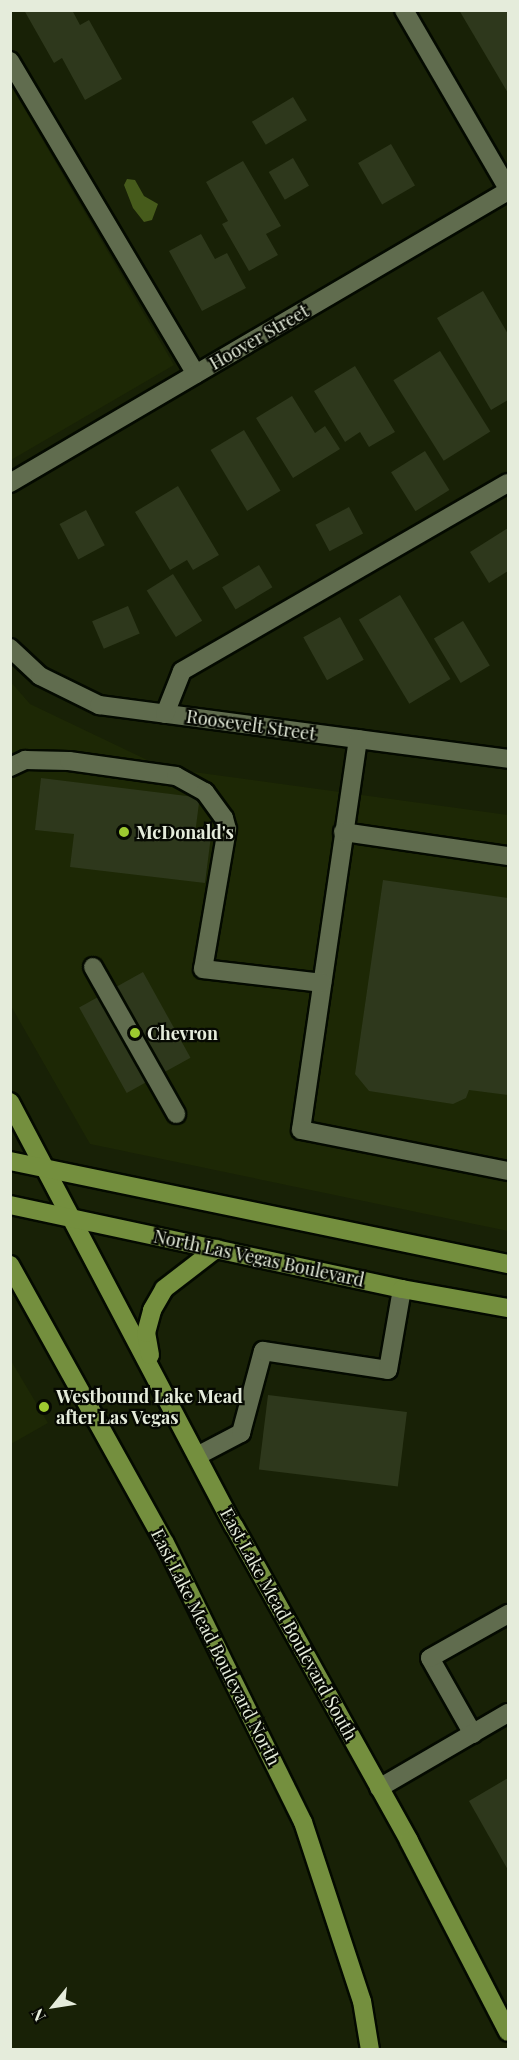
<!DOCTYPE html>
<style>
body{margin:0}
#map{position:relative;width:519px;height:2060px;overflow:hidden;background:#182106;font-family:"Playfair Display",serif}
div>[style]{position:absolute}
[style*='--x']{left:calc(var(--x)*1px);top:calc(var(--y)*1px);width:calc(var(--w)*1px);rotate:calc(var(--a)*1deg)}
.built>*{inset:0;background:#1d2805}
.water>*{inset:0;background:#465b1b}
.building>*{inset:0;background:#2e381c;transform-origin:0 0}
.roads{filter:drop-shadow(2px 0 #040a00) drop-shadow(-2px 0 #040a00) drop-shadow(0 2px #040a00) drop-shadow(0 -2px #040a00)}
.minor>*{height:18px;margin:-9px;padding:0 9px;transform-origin:9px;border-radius:9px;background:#606c4e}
.major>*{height:18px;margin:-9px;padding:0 9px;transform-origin:9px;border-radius:9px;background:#748f3e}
.dots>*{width:16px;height:16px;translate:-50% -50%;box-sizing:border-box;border:3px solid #060902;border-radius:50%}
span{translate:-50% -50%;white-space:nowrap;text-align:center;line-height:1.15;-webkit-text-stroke:4.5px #060902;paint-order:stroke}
.street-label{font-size:18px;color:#e5ecdb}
.poi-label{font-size:18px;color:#e5ecdb;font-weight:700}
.left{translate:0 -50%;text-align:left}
.frame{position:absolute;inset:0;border:12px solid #e5ecdb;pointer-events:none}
.north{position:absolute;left:24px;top:1976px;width:60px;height:60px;-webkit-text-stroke:4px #060902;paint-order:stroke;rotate:240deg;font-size:16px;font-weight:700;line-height:24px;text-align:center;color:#e5ecdb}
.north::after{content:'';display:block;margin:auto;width:21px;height:27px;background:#e5ecdb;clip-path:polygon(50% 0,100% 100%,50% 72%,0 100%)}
</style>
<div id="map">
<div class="built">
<div style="clip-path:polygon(10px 84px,174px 365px,11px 460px,10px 460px)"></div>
<div style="clip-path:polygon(10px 681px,30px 704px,164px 768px,508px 815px,508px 1231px,90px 1144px,11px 1006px)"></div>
<div style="clip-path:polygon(10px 1359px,48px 1423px,11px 1444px,10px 1444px)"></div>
</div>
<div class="water">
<div style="clip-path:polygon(127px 179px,135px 180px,144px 196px,158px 204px,152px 220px,144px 222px,133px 208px,124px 185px)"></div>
</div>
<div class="building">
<div style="clip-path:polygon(24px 10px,72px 10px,80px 25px,89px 20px,122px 79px,85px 100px,62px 58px,54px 63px)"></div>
<div style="clip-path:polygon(459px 10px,508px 10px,508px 93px)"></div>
<div style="left:293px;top:97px;width:27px;height:48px;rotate:59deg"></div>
<div style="left:391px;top:144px;width:48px;height:38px;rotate:60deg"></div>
<div style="left:293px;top:158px;width:32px;height:28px;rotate:60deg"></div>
<div style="clip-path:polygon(243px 161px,281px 226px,266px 234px,278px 255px,249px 271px,222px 224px,228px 221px,206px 182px)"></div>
<div style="clip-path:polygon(201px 234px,215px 259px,227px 253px,246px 288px,202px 311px,169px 251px)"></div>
<div style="clip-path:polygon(483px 291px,508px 334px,508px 400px,491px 410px,437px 318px)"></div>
<div style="left:440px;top:351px;width:95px;height:55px;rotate:58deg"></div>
<div style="clip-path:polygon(355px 366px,395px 432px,369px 447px,360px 432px,345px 442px,314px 391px)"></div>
<div style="clip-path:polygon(292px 396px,315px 433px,325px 426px,340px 449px,293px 478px,256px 418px)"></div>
<div style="left:244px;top:430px;width:71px;height:39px;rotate:59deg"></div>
<div style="left:425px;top:451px;width:46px;height:40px;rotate:58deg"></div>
<div style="clip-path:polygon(178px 486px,219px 555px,193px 570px,187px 560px,170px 570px,135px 512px)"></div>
<div style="left:349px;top:507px;width:30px;height:38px;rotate:62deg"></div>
<div style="left:86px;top:510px;width:40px;height:30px;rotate:62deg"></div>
<div style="clip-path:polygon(508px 528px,508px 571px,489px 583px,470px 552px)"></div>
<div style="left:259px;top:565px;width:26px;height:43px;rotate:59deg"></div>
<div style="left:173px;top:574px;width:55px;height:31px;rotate:58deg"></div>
<div style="left:400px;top:595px;width:98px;height:48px;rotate:59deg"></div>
<div style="left:128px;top:606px;width:30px;height:39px;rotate:67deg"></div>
<div style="left:340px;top:617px;width:49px;height:42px;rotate:61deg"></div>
<div style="left:463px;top:621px;width:52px;height:34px;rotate:59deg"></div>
<div style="clip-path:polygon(41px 778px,195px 797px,199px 803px,195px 834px,211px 836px,205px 883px,70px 867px,74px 834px,35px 830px)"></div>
<div style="clip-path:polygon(383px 880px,508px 898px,508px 1095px,469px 1090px,466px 1098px,453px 1104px,369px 1091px,355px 1074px)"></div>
<div style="left:143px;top:972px;width:98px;height:73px;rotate:61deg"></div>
<div style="left:268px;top:1395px;width:140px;height:75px;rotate:7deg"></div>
<div style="clip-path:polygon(508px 1778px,508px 1870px,469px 1801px)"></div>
</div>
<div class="roads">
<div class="minor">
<div style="--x:404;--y:10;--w:207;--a:59.8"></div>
<div style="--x:10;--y:61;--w:364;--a:59.3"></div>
<div style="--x:10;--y:483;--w:577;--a:-30.39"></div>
<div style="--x:10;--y:648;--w:41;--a:43"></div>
<div style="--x:40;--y:676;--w:66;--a:26.2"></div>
<div style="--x:99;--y:705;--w:413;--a:7.5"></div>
<div style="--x:165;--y:714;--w:46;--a:-68.4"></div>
<div style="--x:182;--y:671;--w:376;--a:-30"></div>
<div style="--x:358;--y:739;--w:395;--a:98.3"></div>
<div style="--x:301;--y:1130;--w:211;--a:11.2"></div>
<div style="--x:10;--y:767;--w:17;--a:-25"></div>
<div style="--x:25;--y:760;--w:44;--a:1.3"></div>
<div style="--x:69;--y:761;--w:108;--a:8"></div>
<div style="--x:176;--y:776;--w:33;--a:29"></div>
<div style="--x:205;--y:792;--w:32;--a:54"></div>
<div style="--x:224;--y:818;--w:11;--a:75"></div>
<div style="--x:227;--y:829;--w:142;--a:99.7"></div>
<div style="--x:203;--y:969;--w:120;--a:6.7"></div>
<div style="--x:343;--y:832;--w:167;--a:8.3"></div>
<div style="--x:93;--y:967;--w:169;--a:60.5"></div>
<div style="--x:197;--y:1456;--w:50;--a:-27.6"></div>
<div style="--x:241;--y:1433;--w:85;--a:-75"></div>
<div style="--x:263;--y:1351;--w:126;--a:8.6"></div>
<div style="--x:388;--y:1370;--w:82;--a:-80.2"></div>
<div style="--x:473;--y:1734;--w:87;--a:-119.5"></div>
<div style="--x:430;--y:1658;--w:90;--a:-29.4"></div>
<div style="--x:379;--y:1788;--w:149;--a:-30.2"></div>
</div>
<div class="major">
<div style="--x:10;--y:1102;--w:480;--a:62.2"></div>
<div style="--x:234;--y:1526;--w:360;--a:60.9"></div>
<div style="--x:409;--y:1841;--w:215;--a:62.6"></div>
<div style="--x:10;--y:1161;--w:509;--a:11.69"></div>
<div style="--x:10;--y:1205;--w:401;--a:12.1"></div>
<div style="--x:402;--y:1289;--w:108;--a:10.2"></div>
<div style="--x:10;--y:1265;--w:318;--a:60.9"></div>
<div style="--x:165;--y:1543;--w:311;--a:63.7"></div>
<div style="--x:303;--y:1822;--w:188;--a:71.8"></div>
<div style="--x:362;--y:2001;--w:50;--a:80.7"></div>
<div style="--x:150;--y:1355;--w:22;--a:-100"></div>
<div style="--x:146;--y:1333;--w:24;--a:-75"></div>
<div style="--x:152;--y:1310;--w:24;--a:-60"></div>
<div style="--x:164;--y:1289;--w:66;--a:-37.6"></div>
</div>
</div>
<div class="dots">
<div style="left:124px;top:832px;background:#9dca30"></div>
<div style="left:135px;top:1033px;background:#9dca30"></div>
<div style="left:44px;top:1407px;background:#9dca30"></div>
</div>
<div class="street-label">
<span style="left:259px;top:337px;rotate:-30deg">Hoover Street</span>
<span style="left:251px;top:725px;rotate:8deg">Roosevelt Street</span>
<span style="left:259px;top:1258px;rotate:12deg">North Las Vegas Boulevard</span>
<span style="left:289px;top:1624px;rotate:61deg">East Lake Mead Boulevard South</span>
<span style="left:216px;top:1647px;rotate:63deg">East Lake Mead Boulevard North</span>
</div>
<div class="poi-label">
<span class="left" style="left:136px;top:832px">McDonald's</span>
<span class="left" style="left:147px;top:1033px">Chevron</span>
<span class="left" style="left:56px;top:1407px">Westbound Lake Mead<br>after Las Vegas</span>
</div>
<div class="frame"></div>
<div class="north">N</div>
</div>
